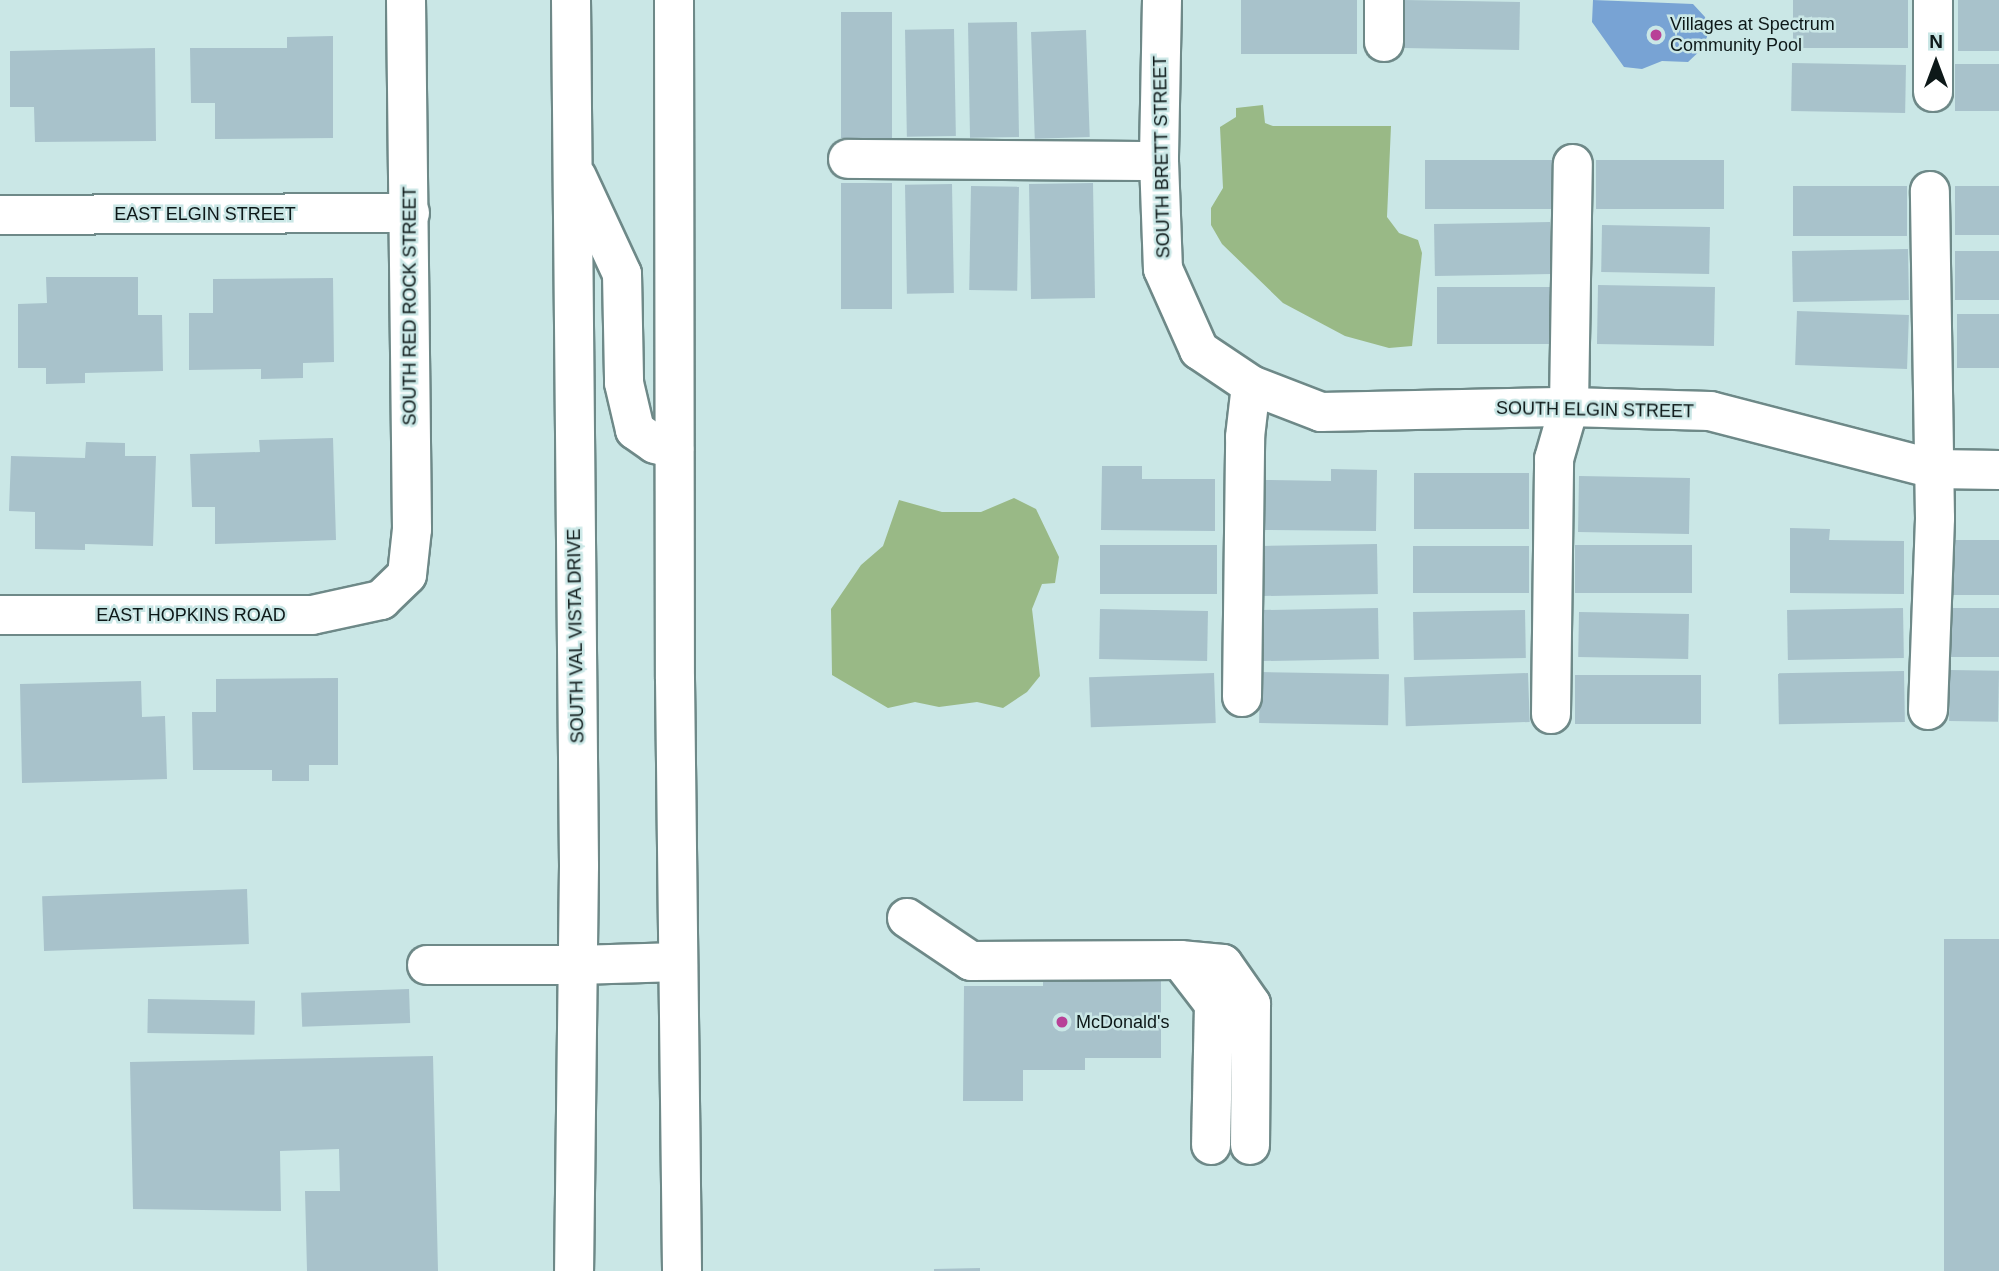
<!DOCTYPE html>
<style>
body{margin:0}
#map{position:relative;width:1999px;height:1271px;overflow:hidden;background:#cae7e6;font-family:Helvetica,sans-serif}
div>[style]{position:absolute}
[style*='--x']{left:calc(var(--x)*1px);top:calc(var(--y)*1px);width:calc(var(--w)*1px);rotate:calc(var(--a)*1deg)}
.green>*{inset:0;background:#99b986}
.water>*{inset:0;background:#78a3d4}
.building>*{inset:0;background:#a8c2cb;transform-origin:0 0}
.roads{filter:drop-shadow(2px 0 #6e8988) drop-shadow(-2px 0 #6e8988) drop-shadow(0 2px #6e8988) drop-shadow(0 -2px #6e8988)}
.minor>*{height:38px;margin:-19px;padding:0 19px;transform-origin:19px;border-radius:19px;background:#fff}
.major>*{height:38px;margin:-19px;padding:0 19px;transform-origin:19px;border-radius:19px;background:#fff}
.dots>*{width:19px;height:19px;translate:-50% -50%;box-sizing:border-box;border:4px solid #cae7e6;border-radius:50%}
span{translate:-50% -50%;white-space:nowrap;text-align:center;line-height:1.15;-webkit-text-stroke:5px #cae7e6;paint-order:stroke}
.poi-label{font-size:18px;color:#0d1818}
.left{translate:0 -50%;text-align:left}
.street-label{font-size:18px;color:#0d1818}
.north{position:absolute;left:1901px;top:28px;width:70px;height:70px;-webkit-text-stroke:5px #cae7e6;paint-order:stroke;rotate:0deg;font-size:19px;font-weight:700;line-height:28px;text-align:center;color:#0d1818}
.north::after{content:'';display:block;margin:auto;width:24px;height:32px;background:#0d1818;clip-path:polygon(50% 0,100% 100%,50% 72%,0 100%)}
</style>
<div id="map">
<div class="green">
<div style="clip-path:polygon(1263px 105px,1265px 123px,1273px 126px,1391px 126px,1387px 217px,1399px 233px,1418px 240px,1422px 253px,1412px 346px,1389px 348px,1345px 336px,1283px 303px,1222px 244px,1211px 225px,1211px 208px,1223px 188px,1220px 127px,1236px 117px,1236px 108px)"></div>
<div style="clip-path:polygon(1014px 498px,1036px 509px,1059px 557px,1055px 583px,1042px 584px,1032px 609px,1040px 676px,1027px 692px,1003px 708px,977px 702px,939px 707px,915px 702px,888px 708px,832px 675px,831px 609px,861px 565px,883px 546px,899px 500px,942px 512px,981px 512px)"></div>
</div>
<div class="water">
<div style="clip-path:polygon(1593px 0,1693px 4px,1705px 17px,1708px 33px,1704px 47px,1688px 62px,1662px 61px,1642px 69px,1624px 67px,1592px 22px)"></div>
</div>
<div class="building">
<div style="left:1241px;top:0;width:116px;height:54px"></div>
<div style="left:1404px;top:0;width:116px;height:48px;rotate:1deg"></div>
<div style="left:1793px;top:0;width:115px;height:48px"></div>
<div style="left:1958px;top:0;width:41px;height:51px"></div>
<div style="left:841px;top:12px;width:51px;height:126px"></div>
<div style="left:1017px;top:22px;width:115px;height:49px;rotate:89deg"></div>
<div style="left:954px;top:29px;width:107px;height:49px;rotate:89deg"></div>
<div style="left:1086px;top:30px;width:107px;height:55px;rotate:88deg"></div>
<div style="clip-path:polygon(333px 36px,333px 138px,215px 139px,215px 103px,191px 103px,190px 48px,287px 48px,287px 37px)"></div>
<div style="clip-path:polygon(155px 48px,156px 141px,35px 142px,34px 107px,10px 107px,10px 51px)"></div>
<div style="left:1792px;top:63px;width:114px;height:48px;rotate:1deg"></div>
<div style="left:1955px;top:64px;width:44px;height:47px"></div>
<div style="left:1425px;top:160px;width:129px;height:49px"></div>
<div style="left:1724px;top:160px;width:49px;height:128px;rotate:90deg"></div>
<div style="left:841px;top:183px;width:51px;height:126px"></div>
<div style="left:1093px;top:183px;width:115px;height:64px;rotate:89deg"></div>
<div style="left:952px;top:184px;width:109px;height:47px;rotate:89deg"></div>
<div style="left:971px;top:186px;width:48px;height:104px;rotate:1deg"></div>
<div style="left:1793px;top:186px;width:114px;height:50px"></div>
<div style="left:1955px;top:186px;width:44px;height:49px"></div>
<div style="left:1550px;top:222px;width:52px;height:116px;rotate:89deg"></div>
<div style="left:1602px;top:225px;width:108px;height:47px;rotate:1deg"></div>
<div style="left:1908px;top:249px;width:51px;height:116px;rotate:89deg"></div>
<div style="left:1999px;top:251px;width:49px;height:44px;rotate:90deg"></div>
<div style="clip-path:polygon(46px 277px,138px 277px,138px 315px,162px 315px,163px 371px,85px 373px,85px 383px,46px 384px,46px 368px,18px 368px,18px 304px,47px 303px)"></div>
<div style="clip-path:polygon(333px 278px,334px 362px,303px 363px,303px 378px,261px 379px,261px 369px,189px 370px,189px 313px,213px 313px,213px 279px)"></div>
<div style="left:1598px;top:285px;width:117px;height:59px;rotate:1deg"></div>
<div style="left:1550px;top:287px;width:57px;height:113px;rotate:90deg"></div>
<div style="left:1797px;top:311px;width:112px;height:54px;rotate:2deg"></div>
<div style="left:1957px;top:314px;width:42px;height:54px"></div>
<div style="clip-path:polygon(333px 438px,336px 540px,215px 544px,215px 507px,192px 507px,190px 454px,260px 452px,259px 440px)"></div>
<div style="clip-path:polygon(86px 442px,125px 443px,125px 456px,156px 456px,153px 546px,85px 544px,85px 550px,35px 549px,35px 512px,9px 511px,11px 456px,85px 458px)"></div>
<div style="clip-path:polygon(1102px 466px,1142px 466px,1142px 479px,1215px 479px,1215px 531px,1101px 530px)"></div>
<div style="clip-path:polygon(1331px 469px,1377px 470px,1376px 531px,1264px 530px,1265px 480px,1331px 481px)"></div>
<div style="left:1414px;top:473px;width:115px;height:56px"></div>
<div style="left:1579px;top:476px;width:111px;height:56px;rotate:1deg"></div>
<div style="clip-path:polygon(1790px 528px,1830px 529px,1829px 540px,1904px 541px,1904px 594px,1790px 593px)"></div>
<div style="left:1999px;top:540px;width:55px;height:47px;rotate:90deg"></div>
<div style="left:1377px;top:544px;width:50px;height:115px;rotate:89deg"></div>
<div style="left:1100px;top:545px;width:117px;height:49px"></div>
<div style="left:1575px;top:545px;width:117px;height:48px"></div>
<div style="left:1413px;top:546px;width:116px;height:47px"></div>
<div style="left:1378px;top:608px;width:51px;height:117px;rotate:89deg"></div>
<div style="left:1903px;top:608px;width:50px;height:116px;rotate:89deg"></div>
<div style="left:1999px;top:608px;width:49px;height:50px;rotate:90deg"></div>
<div style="left:1100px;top:609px;width:108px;height:50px;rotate:1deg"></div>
<div style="left:1525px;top:610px;width:48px;height:112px;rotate:89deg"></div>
<div style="left:1579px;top:612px;width:110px;height:45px;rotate:1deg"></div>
<div style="left:1950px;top:670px;width:49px;height:51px;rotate:1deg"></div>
<div style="left:1904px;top:671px;width:51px;height:126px;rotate:89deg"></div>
<div style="left:1260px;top:672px;width:129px;height:51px;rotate:1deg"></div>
<div style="left:1214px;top:673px;width:50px;height:125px;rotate:88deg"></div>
<div style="left:1528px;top:673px;width:49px;height:124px;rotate:88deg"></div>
<div style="left:1575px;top:675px;width:126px;height:49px"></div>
<div style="clip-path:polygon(338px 678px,338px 765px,309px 765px,309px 781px,272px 781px,272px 770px,193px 770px,192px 712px,216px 712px,216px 679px)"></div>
<div style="clip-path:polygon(141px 681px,142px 717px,165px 716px,167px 779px,22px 783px,20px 684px)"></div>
<div style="left:247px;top:889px;width:55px;height:205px;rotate:88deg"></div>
<div style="left:1944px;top:939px;width:55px;height:332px"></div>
<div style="clip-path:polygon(1043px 970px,1161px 970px,1161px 1058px,1085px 1058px,1085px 1070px,1023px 1070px,1023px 1101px,963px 1101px,964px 986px,1043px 986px)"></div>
<div style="left:409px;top:989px;width:34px;height:108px;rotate:88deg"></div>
<div style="left:148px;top:999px;width:107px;height:34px;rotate:1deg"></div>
<div style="clip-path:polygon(433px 1056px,438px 1271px,307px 1271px,305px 1191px,340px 1191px,339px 1149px,280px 1151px,281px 1211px,133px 1209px,130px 1062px)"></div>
<div style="clip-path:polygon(980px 1268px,980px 1271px,934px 1271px,934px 1269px)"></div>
</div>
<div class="roads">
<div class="minor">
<div style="--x:1162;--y:0;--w:161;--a:91.1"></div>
<div style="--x:1159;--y:161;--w:108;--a:87.9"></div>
<div style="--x:1163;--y:269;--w:89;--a:66"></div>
<div style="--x:1199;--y:350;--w:63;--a:33.9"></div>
<div style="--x:1251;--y:385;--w:75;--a:21.1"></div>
<div style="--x:1321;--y:412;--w:248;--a:-1.2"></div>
<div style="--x:1569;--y:407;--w:141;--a:1.6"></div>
<div style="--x:1710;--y:411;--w:232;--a:14.5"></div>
<div style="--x:1935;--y:469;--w:64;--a:0.9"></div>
<div style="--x:1933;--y:0;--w:92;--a:90"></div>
<div style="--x:1384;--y:42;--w:42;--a:-90"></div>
<div style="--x:848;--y:159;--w:311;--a:0.4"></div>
<div style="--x:0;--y:215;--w:410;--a:-0.3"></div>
<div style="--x:0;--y:615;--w:312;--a:0"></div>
<div style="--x:312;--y:615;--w:71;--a:-12.3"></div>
<div style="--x:381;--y:600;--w:36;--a:-44"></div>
<div style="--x:407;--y:575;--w:46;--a:-83.8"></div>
<div style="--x:412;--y:529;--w:529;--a:-90.65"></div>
<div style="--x:1242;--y:697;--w:260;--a:-89.3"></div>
<div style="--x:1245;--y:437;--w:52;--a:-83.4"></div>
<div style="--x:1928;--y:710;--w:192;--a:-87.9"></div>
<div style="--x:1935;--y:518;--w:327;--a:-90.9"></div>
<div style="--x:1551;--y:714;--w:255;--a:-89.3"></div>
<div style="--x:1554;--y:459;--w:54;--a:-73.9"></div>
<div style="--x:1569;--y:407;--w:243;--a:-89.1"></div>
<div style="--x:907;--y:918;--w:77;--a:33.9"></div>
<div style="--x:971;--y:961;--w:209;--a:-0.3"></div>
<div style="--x:1180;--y:960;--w:43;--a:5.3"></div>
<div style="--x:1223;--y:964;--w:49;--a:55"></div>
<div style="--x:1251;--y:1004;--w:141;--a:90.4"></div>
<div style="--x:1180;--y:960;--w:56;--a:52.3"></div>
<div style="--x:1214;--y:1004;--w:141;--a:91.2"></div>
<div style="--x:427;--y:965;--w:151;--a:0"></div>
</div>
<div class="major">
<div style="--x:571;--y:0;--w:866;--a:89.47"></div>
<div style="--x:579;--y:866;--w:405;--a:90.7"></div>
<div style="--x:674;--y:0;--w:679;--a:89.92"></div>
<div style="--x:675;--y:679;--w:592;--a:89.32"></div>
<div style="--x:577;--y:177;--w:107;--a:65.1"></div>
<div style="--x:622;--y:274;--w:109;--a:88.9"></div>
<div style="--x:624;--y:383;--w:48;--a:76.8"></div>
<div style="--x:635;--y:430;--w:24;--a:35"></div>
<div style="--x:655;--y:444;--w:20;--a:15"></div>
<div style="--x:578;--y:965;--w:100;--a:-1.7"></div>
</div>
</div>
<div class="dots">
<div style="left:1656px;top:35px;background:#b84197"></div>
<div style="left:1062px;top:1022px;background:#b84197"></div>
</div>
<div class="poi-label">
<span class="left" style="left:1670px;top:35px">Villages at Spectrum<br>Community Pool</span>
<span class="left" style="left:1076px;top:1022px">McDonald's</span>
</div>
<div class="street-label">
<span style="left:1162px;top:157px;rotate:-91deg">SOUTH BRETT STREET</span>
<span style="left:205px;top:214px">EAST ELGIN STREET</span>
<span style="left:410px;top:306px;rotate:-90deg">SOUTH RED ROCK STREET</span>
<span style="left:1595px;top:410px;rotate:1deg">SOUTH ELGIN STREET</span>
<span style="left:191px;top:615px">EAST HOPKINS ROAD</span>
<span style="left:576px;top:636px;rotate:-91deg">SOUTH VAL VISTA DRIVE</span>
</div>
<div class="north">N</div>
</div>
